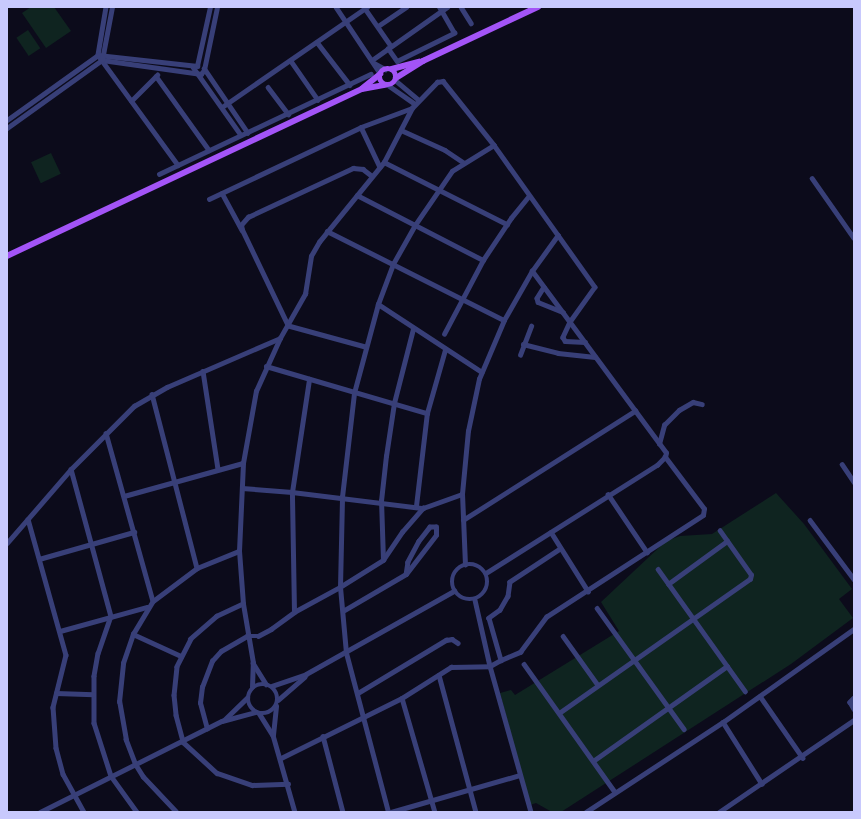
<!DOCTYPE html>
<style>
body{margin:0}
#map{position:relative;width:861px;height:819px;overflow:hidden;background:#0c0b1b;font-family:Karla,sans-serif}
div>[style]{position:absolute}
[style*='--x']{left:calc(var(--x)*1px);top:calc(var(--y)*1px);width:calc(var(--w)*1px);rotate:calc(var(--a)*1deg)}
.green>*{inset:0;background:#0f2420;transform-origin:0 0}
.minor>*{height:4.5px;margin:-2.25px;padding:0 2.25px;transform-origin:2.25px;border-radius:2.25px;background:#383f78}
.minor>.ring{margin:-2.25px;padding:0;box-sizing:content-box;background:none;border:4.5px solid #383f78;border-radius:50%}
.major>*{height:5.5px;margin:-2.75px;padding:0 2.75px;transform-origin:2.75px;border-radius:2.75px;background:#a354f7}
.major>.ring{margin:-2.75px;padding:0;box-sizing:content-box;background:none;border:5.5px solid #a354f7;border-radius:50%}
span{translate:-50% -50%;white-space:nowrap;text-align:center;line-height:1.15;-webkit-text-stroke:3.5px #0c0b1b;paint-order:stroke}
.frame{position:absolute;inset:0;border:8px solid #c8c9fd;pointer-events:none}
</style>
<div id="map">
<div class="green">
<div style="clip-path:polygon(31px 7px,54px 7px,71px 31px,46px 48px,22px 13px)"></div>
<div style="left:28px;top:30px;width:22px;height:14px;rotate:56deg"></div>
<div style="left:51px;top:153px;width:23px;height:22px;rotate:65deg"></div>
<div style="clip-path:polygon(776px 493px,804px 524px,852px 589px,839px 599px,853px 618px,791px 664px,561px 812px,552px 812px,536px 803px,530px 805px,500px 693px,511px 690px,515px 695px,619px 631px,601px 602px,666px 541px,680px 536px,712px 534px)"></div>
</div>
<div class="minor">
<div style="--x:106;--y:7;--w:49;--a:99.5"></div>
<div style="--x:98;--y:55;--w:136;--a:54"></div>
<div style="--x:336;--y:7;--w:79;--a:56.3"></div>
<div style="--x:364;--y:7;--w:47;--a:55.3"></div>
<div style="--x:461;--y:7;--w:19;--a:58"></div>
<div style="--x:378;--y:26;--w:34;--a:-34"></div>
<div style="--x:317;--y:42;--w:54;--a:52.5"></div>
<div style="--x:388;--y:48;--w:16;--a:55"></div>
<div style="--x:397;--y:61;--w:64;--a:-26.2"></div>
<div style="--x:454;--y:33;--w:30;--a:-120"></div>
<div style="--x:102;--y:60;--w:100;--a:8"></div>
<div style="--x:201;--y:74;--w:5;--a:-53"></div>
<div style="--x:204;--y:70;--w:64;--a:-78.3"></div>
<div style="--x:372;--y:60;--w:92;--a:-35.2"></div>
<div style="--x:291;--y:61;--w:47;--a:55.3"></div>
<div style="--x:374;--y:63;--w:13;--a:29"></div>
<div style="--x:193;--y:67;--w:83;--a:54.8"></div>
<div style="--x:204;--y:68;--w:78;--a:55.9"></div>
<div style="--x:156;--y:76;--w:91;--a:54.4"></div>
<div style="--x:395;--y:80;--w:31;--a:40"></div>
<div style="--x:388;--y:85;--w:33;--a:35"></div>
<div style="--x:268;--y:87;--w:34;--a:53"></div>
<div style="--x:131;--y:101;--w:37;--a:-45"></div>
<div style="--x:222;--y:107;--w:176;--a:-34.6"></div>
<div style="--x:7;--y:120;--w:112;--a:-35.5"></div>
<div style="--x:98;--y:55;--w:100;--a:6.3"></div>
<div style="--x:197;--y:66;--w:60;--a:-77.6"></div>
<div style="--x:361;--y:127;--w:44;--a:64.6"></div>
<div style="--x:7;--y:128;--w:117;--a:-35.6"></div>
<div style="--x:102;--y:60;--w:54;--a:-79.3"></div>
<div style="--x:401;--y:130;--w:48;--a:24.4"></div>
<div style="--x:445;--y:150;--w:22;--a:34"></div>
<div style="--x:384;--y:162;--w:138;--a:26.8"></div>
<div style="--x:159;--y:174;--w:234;--a:-25.3"></div>
<div style="--x:812;--y:178;--w:73;--a:55"></div>
<div style="--x:222;--y:193;--w:42;--a:61.6"></div>
<div style="--x:357;--y:195;--w:142;--a:27.3"></div>
<div style="--x:209;--y:199;--w:168;--a:-25.3"></div>
<div style="--x:361;--y:127;--w:54;--a:-20.4"></div>
<div style="--x:327;--y:231;--w:198;--a:26.7"></div>
<div style="--x:544;--y:287;--w:13;--a:122"></div>
<div style="--x:537;--y:298;--w:4;--a:76"></div>
<div style="--x:538;--y:302;--w:27;--a:22"></div>
<div style="--x:378;--y:304;--w:124;--a:33.2"></div>
<div style="--x:444;--y:334;--w:84;--a:-62.2"></div>
<div style="--x:483;--y:260;--w:50;--a:-56.3"></div>
<div style="--x:511;--y:218;--w:28;--a:-51"></div>
<div style="--x:523;--y:344;--w:36;--a:14"></div>
<div style="--x:558;--y:353;--w:37;--a:6"></div>
<div style="--x:365;--y:347;--w:80;--a:-164.7"></div>
<div style="--x:288;--y:326;--w:106;--a:-115.6"></div>
<div style="--x:242;--y:230;--w:5;--a:-101"></div>
<div style="--x:241;--y:225;--w:11;--a:-49"></div>
<div style="--x:248;--y:217;--w:116;--a:-25"></div>
<div style="--x:353;--y:168;--w:10;--a:6"></div>
<div style="--x:363;--y:169;--w:11;--a:38"></div>
<div style="--x:520;--y:355;--w:31;--a:-69"></div>
<div style="--x:266;--y:366;--w:168;--a:16.3"></div>
<div style="--x:203;--y:371;--w:99;--a:81.3"></div>
<div style="--x:152;--y:394;--w:180;--a:75.5"></div>
<div style="--x:106;--y:433;--w:174;--a:74.4"></div>
<div style="--x:659;--y:444;--w:20;--a:-75"></div>
<div style="--x:664;--y:425;--w:21;--a:-45"></div>
<div style="--x:679;--y:410;--w:16;--a:-30"></div>
<div style="--x:693;--y:402;--w:9;--a:13"></div>
<div style="--x:842;--y:464;--w:22;--a:56"></div>
<div style="--x:71;--y:469;--w:152;--a:74.8"></div>
<div style="--x:111;--y:616;--w:39;--a:109"></div>
<div style="--x:98;--y:653;--w:23;--a:100"></div>
<div style="--x:94;--y:676;--w:47;--a:90"></div>
<div style="--x:94;--y:723;--w:56;--a:72.2"></div>
<div style="--x:111;--y:776;--w:44;--a:54.2"></div>
<div style="--x:242;--y:488;--w:50;--a:4.6"></div>
<div style="--x:292;--y:492;--w:132;--a:7"></div>
<div style="--x:608;--y:494;--w:70;--a:56.1"></div>
<div style="--x:124;--y:496;--w:123;--a:-15.5"></div>
<div style="--x:416;--y:506;--w:94;--a:-83.3"></div>
<div style="--x:427;--y:413;--w:66;--a:-74.1"></div>
<div style="--x:28;--y:519;--w:141;--a:74.4"></div>
<div style="--x:66;--y:655;--w:54;--a:104"></div>
<div style="--x:53;--y:707;--w:41;--a:85.8"></div>
<div style="--x:56;--y:748;--w:27;--a:75"></div>
<div style="--x:63;--y:774;--w:43;--a:61.1"></div>
<div style="--x:463;--y:520;--w:204;--a:-32.4"></div>
<div style="--x:810;--y:520;--w:74;--a:53.3"></div>
<div style="--x:551;--y:532;--w:70;--a:57.9"></div>
<div style="--x:7;--y:543;--w:98;--a:-49.1"></div>
<div style="--x:71;--y:469;--w:89;--a:-45"></div>
<div style="--x:134;--y:406;--w:38;--a:-30"></div>
<div style="--x:167;--y:387;--w:123;--a:-23.4"></div>
<div style="--x:560;--y:549;--w:60;--a:146.6"></div>
<div style="--x:510;--y:582;--w:14;--a:98"></div>
<div style="--x:508;--y:596;--w:16;--a:120"></div>
<div style="--x:500;--y:610;--w:14;--a:144"></div>
<div style="--x:489;--y:618;--w:44;--a:74.1"></div>
<div style="--x:501;--y:660;--w:21;--a:-23"></div>
<div style="--x:520;--y:652;--w:44;--a:-53.4"></div>
<div style="--x:546;--y:617;--w:187;--a:-33"></div>
<div style="--x:703;--y:515;--w:6;--a:-81"></div>
<div style="--x:704;--y:509;--w:65;--a:-126.9"></div>
<div style="--x:39;--y:559;--w:99;--a:-15.9"></div>
<div style="--x:383;--y:560;--w:59;--a:-91.9"></div>
<div style="--x:381;--y:501;--w:45;--a:-83.7"></div>
<div style="--x:386;--y:456;--w:54;--a:-81.4"></div>
<div style="--x:394;--y:403;--w:76;--a:-75.6"></div>
<div class="ring" style="left:452px;top:564px;width:31.5px;height:31.5px"></div>
<div style="--x:465;--y:565;--w:71;--a:-92.4"></div>
<div style="--x:462;--y:494;--w:63;--a:-84.6"></div>
<div style="--x:468;--y:431;--w:53;--a:-78.1"></div>
<div style="--x:479;--y:379;--w:64;--a:-67"></div>
<div style="--x:504;--y:320;--w:56;--a:-60.3"></div>
<div style="--x:532;--y:271;--w:44;--a:-54.2"></div>
<div style="--x:658;--y:569;--w:150;--a:54.5"></div>
<div style="--x:486;--y:573;--w:202;--a:-32.3"></div>
<div style="--x:657;--y:465;--w:11;--a:-45"></div>
<div style="--x:665;--y:457;--w:4;--a:-76"></div>
<div style="--x:666;--y:453;--w:226;--a:-126.4"></div>
<div style="--x:668;--y:584;--w:73;--a:-36.1"></div>
<div style="--x:475;--y:600;--w:68;--a:77.2"></div>
<div style="--x:490;--y:666;--w:152;--a:74.3"></div>
<div style="--x:243;--y:604;--w:29;--a:155"></div>
<div style="--x:217;--y:616;--w:35;--a:139"></div>
<div style="--x:191;--y:639;--w:31;--a:117"></div>
<div style="--x:177;--y:667;--w:28;--a:96"></div>
<div style="--x:174;--y:695;--w:20;--a:84"></div>
<div style="--x:176;--y:715;--w:28;--a:75"></div>
<div style="--x:183;--y:742;--w:46;--a:42.4"></div>
<div style="--x:217;--y:773;--w:37;--a:19"></div>
<div style="--x:252;--y:785;--w:36;--a:-2"></div>
<div style="--x:597;--y:608;--w:149;--a:54.3"></div>
<div style="--x:343;--y:611;--w:73;--a:-30.4"></div>
<div style="--x:406;--y:574;--w:49;--a:-52.4"></div>
<div style="--x:436;--y:535;--w:8;--a:-90"></div>
<div style="--x:436;--y:527;--w:6;--a:180"></div>
<div style="--x:430;--y:527;--w:18;--a:128"></div>
<div style="--x:419;--y:541;--w:24;--a:118"></div>
<div style="--x:408;--y:562;--w:12;--a:99"></div>
<div style="--x:294;--y:612;--w:120;--a:-91"></div>
<div style="--x:292;--y:492;--w:114;--a:-81.4"></div>
<div style="--x:60;--y:631;--w:90;--a:-15.4"></div>
<div style="--x:133;--y:634;--w:53;--a:24.6"></div>
<div style="--x:563;--y:636;--w:60;--a:54.5"></div>
<div style="--x:253;--y:663;--w:25;--a:58"></div>
<div style="--x:524;--y:664;--w:157;--a:54.6"></div>
<div style="--x:439;--y:675;--w:142;--a:74.9"></div>
<div class="ring" style="left:248px;top:684px;width:25.5px;height:25.5px"></div>
<div style="--x:272;--y:686;--w:36;--a:-19"></div>
<div style="--x:306;--y:674;--w:170;--a:-29.3"></div>
<div style="--x:252;--y:687;--w:24;--a:-88"></div>
<div style="--x:253;--y:663;--w:60;--a:-99.6"></div>
<div style="--x:243;--y:604;--w:53;--a:-94.3"></div>
<div style="--x:239;--y:551;--w:88;--a:-87.4"></div>
<div style="--x:243;--y:463;--w:73;--a:-79.8"></div>
<div style="--x:256;--y:391;--w:58;--a:-65.6"></div>
<div style="--x:280;--y:338;--w:51;--a:-60.4"></div>
<div style="--x:305;--y:294;--w:38;--a:-81"></div>
<div style="--x:311;--y:256;--w:16;--a:-60"></div>
<div style="--x:319;--y:242;--w:103;--a:-50.9"></div>
<div style="--x:384;--y:162;--w:61;--a:-62.6"></div>
<div style="--x:412;--y:108;--w:36;--a:-46"></div>
<div style="--x:437;--y:82;--w:6;--a:-9"></div>
<div style="--x:443;--y:81;--w:82;--a:51.4"></div>
<div style="--x:494;--y:145;--w:174;--a:54.6"></div>
<div style="--x:595;--y:287;--w:43;--a:125.5"></div>
<div style="--x:570;--y:322;--w:17;--a:115"></div>
<div style="--x:563;--y:337;--w:4;--a:63"></div>
<div style="--x:565;--y:341;--w:20;--a:3"></div>
<div style="--x:56;--y:693;--w:37;--a:2"></div>
<div style="--x:358;--y:693;--w:103;--a:-31.1"></div>
<div style="--x:446;--y:640;--w:6;--a:-9"></div>
<div style="--x:452;--y:639;--w:7;--a:34"></div>
<div style="--x:760;--y:696;--w:75;--a:55.3"></div>
<div style="--x:402;--y:698;--w:119;--a:73.9"></div>
<div style="--x:854;--y:698;--w:6;--a:135"></div>
<div style="--x:850;--y:702;--w:8;--a:60"></div>
<div style="--x:278;--y:700;--w:35;--a:-41"></div>
<div style="--x:259;--y:713;--w:26;--a:58"></div>
<div style="--x:273;--y:735;--w:80;--a:74.1"></div>
<div style="--x:559;--y:713;--w:233;--a:-35.1"></div>
<div style="--x:750;--y:579;--w:4;--a:-76"></div>
<div style="--x:751;--y:575;--w:54;--a:-125.2"></div>
<div style="--x:224;--y:720;--w:32;--a:-44"></div>
<div style="--x:723;--y:722;--w:73;--a:57.8"></div>
<div style="--x:207;--y:729;--w:27;--a:-105"></div>
<div style="--x:200;--y:703;--w:16;--a:-83"></div>
<div style="--x:202;--y:687;--w:28;--a:-69"></div>
<div style="--x:212;--y:661;--w:13;--a:-48"></div>
<div style="--x:221;--y:651;--w:30;--a:-30"></div>
<div style="--x:247;--y:636;--w:11;--a:0"></div>
<div style="--x:258;--y:636;--w:15;--a:-28"></div>
<div style="--x:271;--y:629;--w:29;--a:-36"></div>
<div style="--x:294;--y:612;--w:52;--a:-28.5"></div>
<div style="--x:340;--y:587;--w:51;--a:-32.1"></div>
<div style="--x:383;--y:560;--w:34;--a:-56"></div>
<div style="--x:402;--y:532;--w:32;--a:-49"></div>
<div style="--x:423;--y:508;--w:41;--a:-19.7"></div>
<div style="--x:273;--y:735;--w:29;--a:-84"></div>
<div style="--x:323;--y:736;--w:79;--a:75.3"></div>
<div style="--x:281;--y:758;--w:135;--a:-26.4"></div>
<div style="--x:402;--y:698;--w:58;--a:-32.3"></div>
<div style="--x:451;--y:667;--w:39;--a:-1"></div>
<div style="--x:490;--y:666;--w:13;--a:-29"></div>
<div style="--x:593;--y:761;--w:164;--a:-35.3"></div>
<div style="--x:40;--y:812;--w:203;--a:-26.6"></div>
<div style="--x:222;--y:721;--w:35;--a:-15"></div>
<div style="--x:176;--y:812;--w:48;--a:-133.3"></div>
<div style="--x:143;--y:777;--w:15;--a:-122"></div>
<div style="--x:135;--y:764;--w:26;--a:-111"></div>
<div style="--x:126;--y:740;--w:39;--a:-100"></div>
<div style="--x:119;--y:702;--w:39;--a:-84"></div>
<div style="--x:123;--y:663;--w:31;--a:-71"></div>
<div style="--x:133;--y:634;--w:39;--a:-59"></div>
<div style="--x:153;--y:601;--w:55;--a:-36.9"></div>
<div style="--x:197;--y:568;--w:45;--a:-22"></div>
<div style="--x:388;--y:812;--w:164;--a:-104.8"></div>
<div style="--x:346;--y:653;--w:66;--a:-95.2"></div>
<div style="--x:340;--y:587;--w:90;--a:-88.7"></div>
<div style="--x:342;--y:497;--w:105;--a:-83.4"></div>
<div style="--x:354;--y:393;--w:92;--a:-74.9"></div>
<div style="--x:378;--y:304;--w:43;--a:-69.4"></div>
<div style="--x:393;--y:264;--w:45;--a:-60.6"></div>
<div style="--x:415;--y:225;--w:65;--a:-55.6"></div>
<div style="--x:452;--y:171;--w:49;--a:-31.8"></div>
<div style="--x:391;--y:812;--w:134;--a:-16"></div>
<div style="--x:586;--y:812;--w:164;--a:-33.3"></div>
<div style="--x:723;--y:722;--w:161;--a:-35.4"></div>
<div style="--x:719;--y:812;--w:163;--a:-34.3"></div>
</div>
<div class="major">
<div class="ring" style="left:380px;top:69px;width:10.5px;height:10.5px"></div>
<div style="--x:392;--y:69;--w:28;--a:-15"></div>
<div style="--x:396;--y:78;--w:32;--a:-32"></div>
<div style="--x:423;--y:61;--w:127;--a:-25.2"></div>
<div style="--x:363;--y:88;--w:22;--a:-39"></div>
<div style="--x:7;--y:256;--w:392;--a:-25.2"></div>
<div style="--x:362;--y:89;--w:23;--a:-10"></div>
</div>
<div class="frame"></div>
</div>
